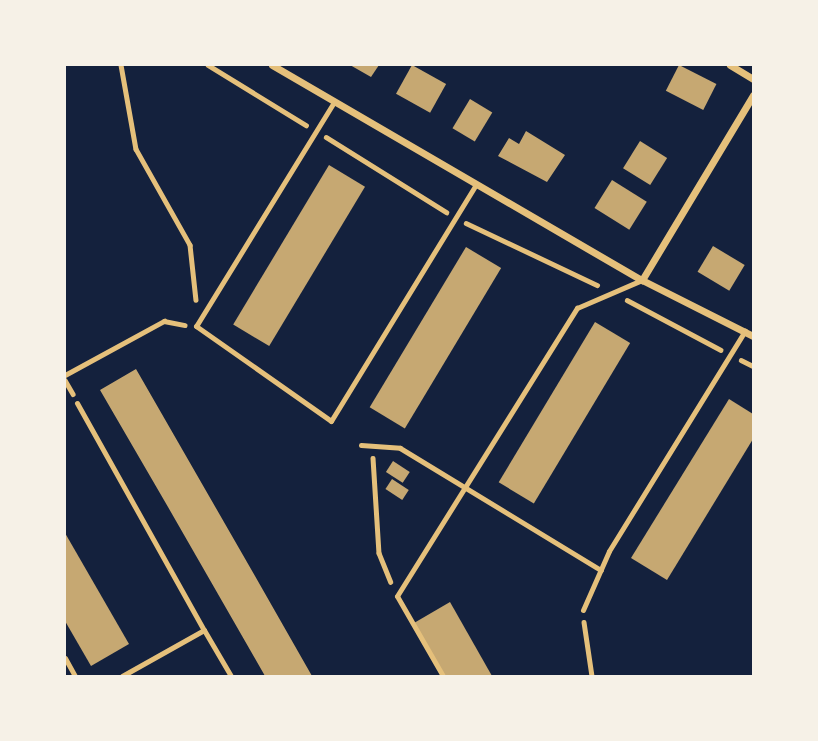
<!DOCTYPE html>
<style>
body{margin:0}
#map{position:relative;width:818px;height:741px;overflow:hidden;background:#14213d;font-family:"DejaVu Sans",sans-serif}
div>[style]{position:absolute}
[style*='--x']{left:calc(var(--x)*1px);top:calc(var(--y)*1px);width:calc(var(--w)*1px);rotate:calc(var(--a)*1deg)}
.building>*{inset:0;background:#c6a872;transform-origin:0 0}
.path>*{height:4.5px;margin:-2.25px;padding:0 2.25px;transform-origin:2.25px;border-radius:2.25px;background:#e5c07b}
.service>*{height:5px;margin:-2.5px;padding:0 2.5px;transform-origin:2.5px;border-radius:2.5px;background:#e5c07b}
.minor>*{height:7px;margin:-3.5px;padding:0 3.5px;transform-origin:3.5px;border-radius:3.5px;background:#e5c07b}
span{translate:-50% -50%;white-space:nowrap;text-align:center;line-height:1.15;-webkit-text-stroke:6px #f6f1e7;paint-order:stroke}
.frame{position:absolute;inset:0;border:66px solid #f6f1e7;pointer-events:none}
</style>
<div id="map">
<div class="building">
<div style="clip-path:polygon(350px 65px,379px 65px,371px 77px)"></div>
<div style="left:412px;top:65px;width:39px;height:33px;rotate:29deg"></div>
<div style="left:679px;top:65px;width:42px;height:29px;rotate:27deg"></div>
<div style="left:470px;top:99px;width:26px;height:34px;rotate:31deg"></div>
<div style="clip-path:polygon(526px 131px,565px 155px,547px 182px,498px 156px,509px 138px,519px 144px)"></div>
<div style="left:640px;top:141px;width:32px;height:32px;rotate:32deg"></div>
<div style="left:329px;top:165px;width:42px;height:186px;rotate:31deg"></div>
<div style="left:612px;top:180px;width:41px;height:33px;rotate:32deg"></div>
<div style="left:713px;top:246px;width:37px;height:30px;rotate:31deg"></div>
<div style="left:466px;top:247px;width:41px;height:187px;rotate:31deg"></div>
<div style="left:595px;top:322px;width:41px;height:187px;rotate:31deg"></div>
<div style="clip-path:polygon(136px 369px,255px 576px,312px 676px,265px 676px,168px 507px,100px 390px)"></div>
<div style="clip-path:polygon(729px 399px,753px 414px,753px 439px,667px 580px,631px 558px)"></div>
<div style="left:393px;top:461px;width:20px;height:13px;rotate:33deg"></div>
<div style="left:392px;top:479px;width:20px;height:12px;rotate:33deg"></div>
<div style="clip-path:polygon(65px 533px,129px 644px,91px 666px,65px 621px)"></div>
<div style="clip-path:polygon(450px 602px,492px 676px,444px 676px,414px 623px)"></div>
</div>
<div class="path">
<div style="--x:121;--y:65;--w:85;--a:79.9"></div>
<div style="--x:136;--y:149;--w:110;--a:60.6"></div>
<div style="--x:190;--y:245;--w:55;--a:83.8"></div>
<div style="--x:208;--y:65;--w:115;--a:31.5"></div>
<div style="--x:326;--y:137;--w:142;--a:32"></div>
<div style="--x:466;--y:223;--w:145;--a:25.3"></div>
<div style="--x:627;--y:300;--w:106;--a:28"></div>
<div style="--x:741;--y:360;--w:13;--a:27"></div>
<div style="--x:65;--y:375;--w:113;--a:-28.6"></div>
<div style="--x:164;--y:321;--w:21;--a:11"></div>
<div style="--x:65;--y:380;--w:16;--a:60"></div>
<div style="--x:373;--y:458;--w:95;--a:86.4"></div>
<div style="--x:379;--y:553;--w:31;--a:68"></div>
<div style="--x:584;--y:622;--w:55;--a:81.6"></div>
</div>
<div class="service">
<div style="--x:334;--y:102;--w:263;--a:121.6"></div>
<div style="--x:196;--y:326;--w:165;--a:35.1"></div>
<div style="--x:331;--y:421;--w:278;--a:-58.5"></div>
<div style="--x:77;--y:403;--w:260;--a:60.8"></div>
<div style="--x:204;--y:630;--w:94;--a:150.7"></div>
<div style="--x:361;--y:445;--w:39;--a:4"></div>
<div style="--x:400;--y:448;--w:235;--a:31.3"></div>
<div style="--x:583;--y:610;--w:64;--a:-66.2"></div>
<div style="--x:609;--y:551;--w:259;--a:-58.3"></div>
<div style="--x:204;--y:630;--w:53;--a:59.6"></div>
<div style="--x:65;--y:658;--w:21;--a:61"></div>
<div style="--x:443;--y:676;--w:92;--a:-119.9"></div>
<div style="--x:397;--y:596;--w:340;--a:-58"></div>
<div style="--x:577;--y:308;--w:71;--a:-23.3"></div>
</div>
<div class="minor">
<div style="--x:272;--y:65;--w:428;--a:30.2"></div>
<div style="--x:642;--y:280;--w:124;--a:26.8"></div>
<div style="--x:730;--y:65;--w:27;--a:31"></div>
<div style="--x:642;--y:280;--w:216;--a:-59"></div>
</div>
<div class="frame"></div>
</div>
